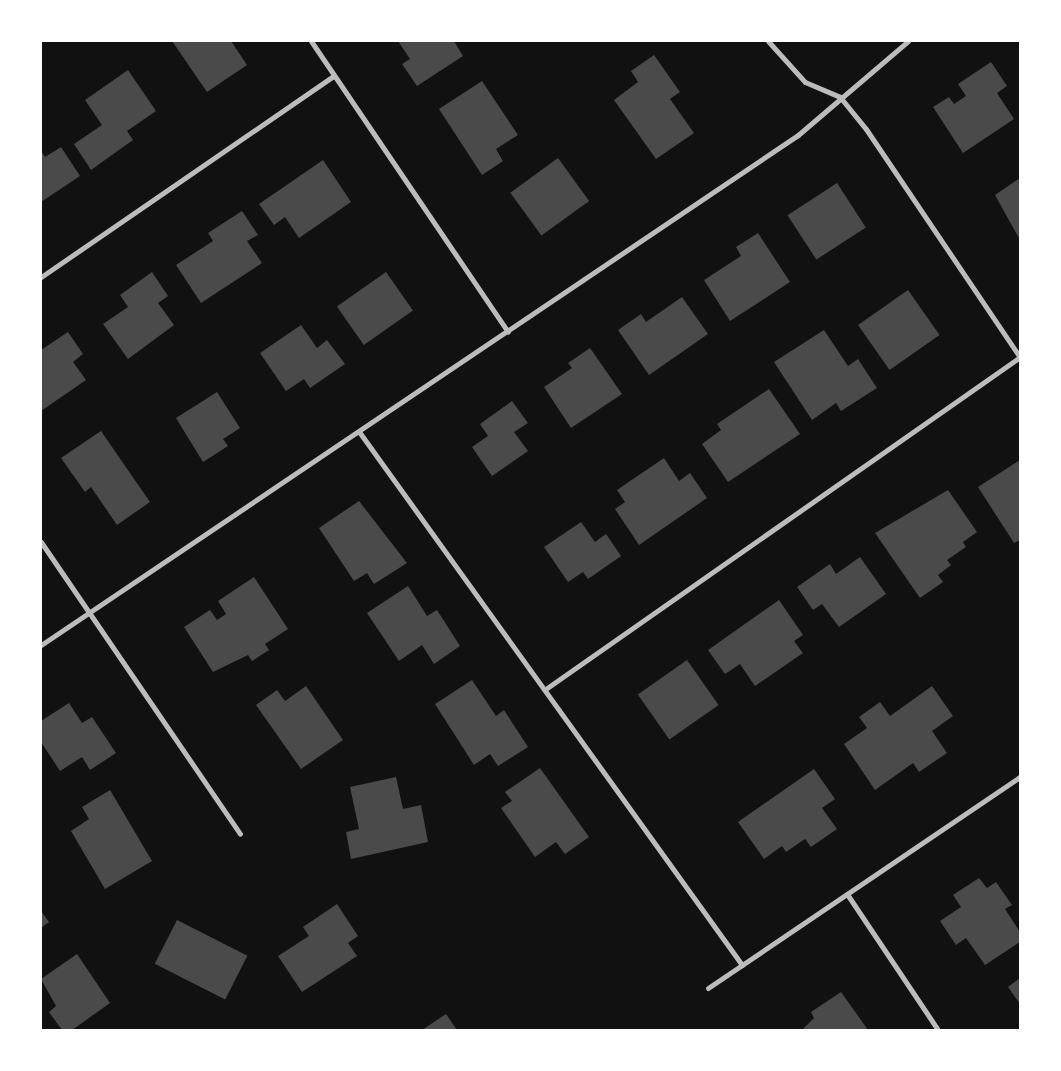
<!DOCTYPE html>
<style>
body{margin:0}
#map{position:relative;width:1061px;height:1071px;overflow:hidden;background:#111;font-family:"Crimson Pro",serif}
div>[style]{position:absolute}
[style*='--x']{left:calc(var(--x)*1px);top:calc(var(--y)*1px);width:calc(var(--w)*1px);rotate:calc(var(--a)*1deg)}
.building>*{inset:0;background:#4a4a4a;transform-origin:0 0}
.minor>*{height:5px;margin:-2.5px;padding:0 2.5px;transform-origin:2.5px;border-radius:2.5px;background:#bcbcbc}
span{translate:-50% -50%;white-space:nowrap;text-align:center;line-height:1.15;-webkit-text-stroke:4.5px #fff;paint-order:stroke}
.frame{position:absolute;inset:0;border:42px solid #fff;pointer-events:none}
</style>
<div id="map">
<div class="building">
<div style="clip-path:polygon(172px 41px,231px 41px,247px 65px,207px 92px)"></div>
<div style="clip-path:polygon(398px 41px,454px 41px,463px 56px,417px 86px,402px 64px,410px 59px)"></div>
<div style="clip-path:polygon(654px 55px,680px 92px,670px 99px,694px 133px,656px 159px,614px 100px,638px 82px,631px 71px)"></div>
<div style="clip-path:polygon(991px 62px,1007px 86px,997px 93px,1014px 119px,963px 153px,933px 107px,949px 97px,954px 104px,966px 96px,958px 84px)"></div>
<div style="clip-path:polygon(128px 70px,156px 111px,127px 131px,133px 140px,91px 170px,74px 144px,102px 125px,85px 100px)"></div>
<div style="clip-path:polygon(482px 81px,518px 135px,496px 149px,503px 161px,482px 175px,439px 109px)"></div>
<div style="clip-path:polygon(61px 147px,80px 176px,41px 202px,41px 151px,45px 157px)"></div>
<div style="left:558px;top:158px;width:53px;height:59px;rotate:54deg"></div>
<div style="clip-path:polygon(323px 160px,351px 202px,299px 238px,285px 217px,274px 225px,259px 204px)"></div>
<div style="clip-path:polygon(1020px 178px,1020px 240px,995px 195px)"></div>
<div style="left:837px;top:183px;width:53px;height:59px;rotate:57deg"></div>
<div style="clip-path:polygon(242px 211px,258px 235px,247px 241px,262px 263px,201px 303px,176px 265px,213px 241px,208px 233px)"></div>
<div style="clip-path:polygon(758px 233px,790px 282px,730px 321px,704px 280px,741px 256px,736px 247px)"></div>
<div style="clip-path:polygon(152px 272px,168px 296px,158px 303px,174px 325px,128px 359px,103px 324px,128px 307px,120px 295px)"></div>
<div style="left:386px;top:272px;width:47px;height:60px;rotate:55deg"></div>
<div style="left:908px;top:290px;width:55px;height:61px;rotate:55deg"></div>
<div style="clip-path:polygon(682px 297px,708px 334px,649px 375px,618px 330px,641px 314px,646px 322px)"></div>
<div style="clip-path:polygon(301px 325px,317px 348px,327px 340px,345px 364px,310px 388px,304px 379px,286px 391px,260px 353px)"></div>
<div style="clip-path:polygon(824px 330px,848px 366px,858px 359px,877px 388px,841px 411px,836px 403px,812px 420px,774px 362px)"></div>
<div style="clip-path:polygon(68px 332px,83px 354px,73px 362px,86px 380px,41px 411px,41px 350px)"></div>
<div style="clip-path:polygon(590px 348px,622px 394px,571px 428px,544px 387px,572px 368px,568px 363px)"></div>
<div style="clip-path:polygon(769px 389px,800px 434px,728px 482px,702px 444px,721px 430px,717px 424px)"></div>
<div style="clip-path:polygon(217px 392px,240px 428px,223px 439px,228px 446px,203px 462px,176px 418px)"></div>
<div style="clip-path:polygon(512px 401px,528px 423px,514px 432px,528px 451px,492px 476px,472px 447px,488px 436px,480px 424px)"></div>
<div style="clip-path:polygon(101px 431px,150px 502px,117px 525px,91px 487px,85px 492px,61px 458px)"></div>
<div style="clip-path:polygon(664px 458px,679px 481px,690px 473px,707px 498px,639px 545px,615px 509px,625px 502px,617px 490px)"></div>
<div style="clip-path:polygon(1020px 460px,1020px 540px,1014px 543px,978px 487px)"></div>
<div style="clip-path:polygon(948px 490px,977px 532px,963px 542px,966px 547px,947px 560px,951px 565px,938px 575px,943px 582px,920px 598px,875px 533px)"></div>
<div style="clip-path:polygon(359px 501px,407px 563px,374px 584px,367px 573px,354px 581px,319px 528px)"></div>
<div style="clip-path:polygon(581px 522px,595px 542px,606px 534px,621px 556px,588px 579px,583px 572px,568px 582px,544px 547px)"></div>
<div style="clip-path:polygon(860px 557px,886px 594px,839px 627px,822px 604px,813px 610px,797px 587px,830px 564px,836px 574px)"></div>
<div style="clip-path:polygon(254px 577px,288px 629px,265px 644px,269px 650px,252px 661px,248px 655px,213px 672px,184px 627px,210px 610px,217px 620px,226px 614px,218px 601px)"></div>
<div style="clip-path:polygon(408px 586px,427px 616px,437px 610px,460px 646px,434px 664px,422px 645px,399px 661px,367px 613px)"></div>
<div style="clip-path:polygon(779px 600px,803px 635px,794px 641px,803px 653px,755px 686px,740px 664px,725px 674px,708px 650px)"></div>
<div style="left:687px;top:660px;width:55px;height:60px;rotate:55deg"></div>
<div style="clip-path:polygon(472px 680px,496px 716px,504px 710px,528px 747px,498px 766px,490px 754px,474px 765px,435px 704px)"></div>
<div style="clip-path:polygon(306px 686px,343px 740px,301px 769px,256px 705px,277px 690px,285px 701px)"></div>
<div style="clip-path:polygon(932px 686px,953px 716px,932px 731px,947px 753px,919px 772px,913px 763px,875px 790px,844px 744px,867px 728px,859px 717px,880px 702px,890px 716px)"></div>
<div style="clip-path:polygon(69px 703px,82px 723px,92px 717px,116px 753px,90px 770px,82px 757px,60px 771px,41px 742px,41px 721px)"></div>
<div style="clip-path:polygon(540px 768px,589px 837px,565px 854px,556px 842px,535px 857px,501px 808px,512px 801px,505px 792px)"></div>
<div style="clip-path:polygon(814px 769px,835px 799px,822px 808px,837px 829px,811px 847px,805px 839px,786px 852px,782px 846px,764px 859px,738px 822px)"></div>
<div style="clip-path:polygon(396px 777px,403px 809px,421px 805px,428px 842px,351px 859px,346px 832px,359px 829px,350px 787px)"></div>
<div style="clip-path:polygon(110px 790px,152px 861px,105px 889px,71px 831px,89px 819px,82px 807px)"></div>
<div style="clip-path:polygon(979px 878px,987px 888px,996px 882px,1012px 905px,1005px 909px,1020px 932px,1020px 942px,985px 965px,966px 938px,956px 945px,940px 921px,961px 907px,953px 895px)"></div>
<div style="clip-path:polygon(337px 904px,358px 936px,348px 943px,357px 956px,302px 992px,278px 956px,309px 936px,303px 927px)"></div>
<div style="clip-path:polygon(41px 911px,49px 922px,41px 928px)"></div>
<div style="left:177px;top:920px;width:79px;height:49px;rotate:27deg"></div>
<div style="clip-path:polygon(77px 954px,110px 1003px,72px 1030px,62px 1030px,49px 1012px,56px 1006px,41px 979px)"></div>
<div style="clip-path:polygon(1020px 978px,1020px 1004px,1008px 987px)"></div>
<div style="clip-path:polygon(841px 992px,868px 1030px,802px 1030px,814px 1018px,811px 1012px)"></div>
<div style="clip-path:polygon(446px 1014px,457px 1030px,422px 1030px)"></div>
</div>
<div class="minor">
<div style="--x:311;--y:41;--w:351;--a:55.9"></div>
<div style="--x:768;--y:41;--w:55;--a:47.9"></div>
<div style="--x:805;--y:82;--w:38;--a:23"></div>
<div style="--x:840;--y:97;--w:41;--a:50.9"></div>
<div style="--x:866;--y:129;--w:275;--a:56"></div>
<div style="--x:41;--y:277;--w:355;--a:-34.5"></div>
<div style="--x:360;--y:433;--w:655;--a:54.32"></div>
<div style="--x:41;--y:542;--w:353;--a:55.7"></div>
<div style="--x:41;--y:645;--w:913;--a:-33.97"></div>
<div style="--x:798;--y:135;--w:145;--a:-40.5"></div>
<div style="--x:547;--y:688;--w:577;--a:-34.98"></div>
<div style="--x:847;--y:894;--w:164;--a:56.2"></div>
<div style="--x:708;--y:988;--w:377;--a:-34.1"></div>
</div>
<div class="frame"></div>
</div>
